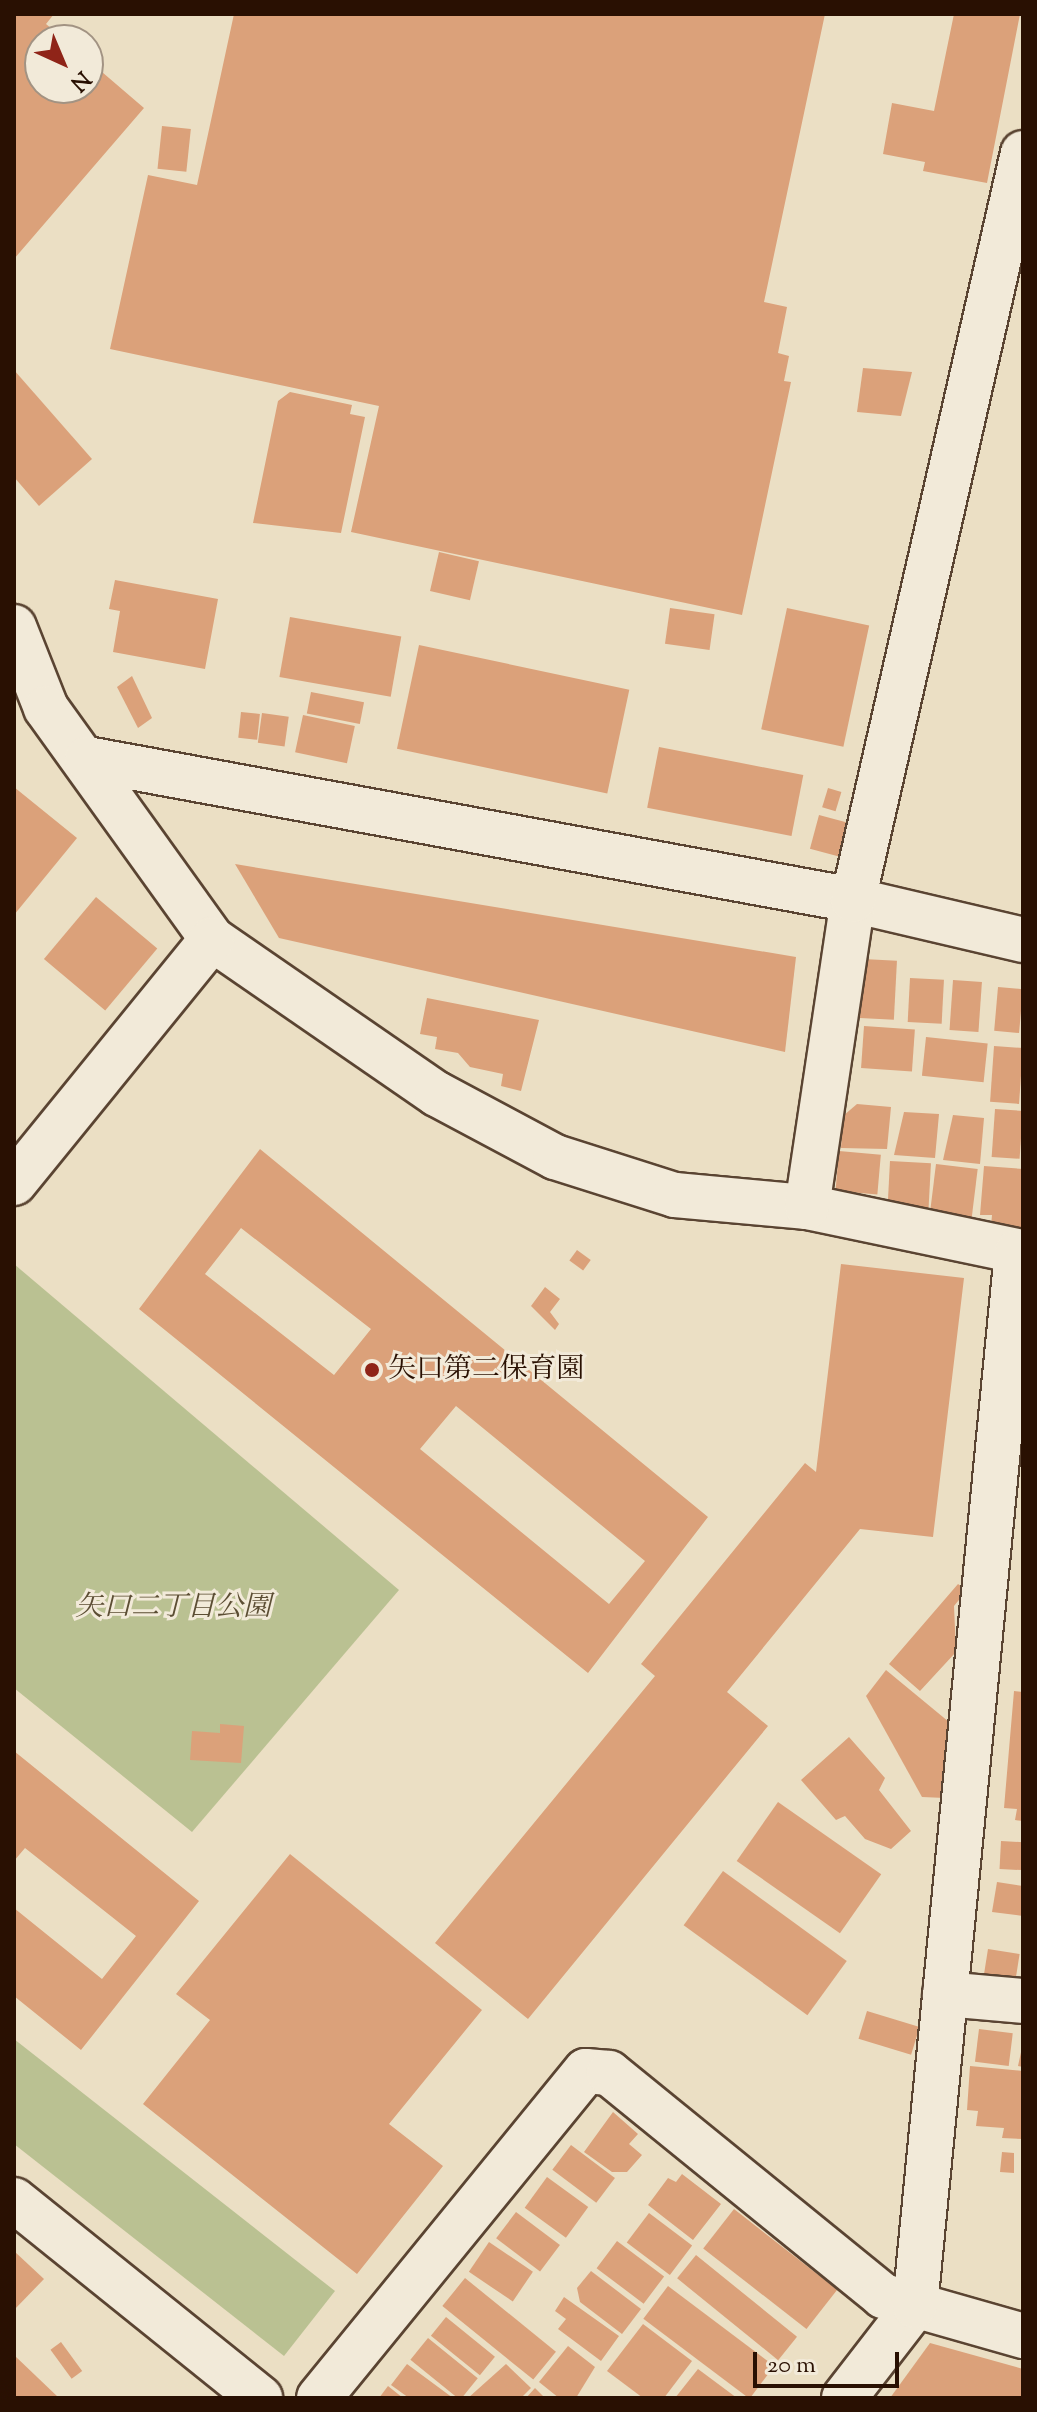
<!DOCTYPE html>
<meta charset="utf-8">
<style>
body{margin:0}
#map{position:relative;width:1037px;height:2412px;overflow:hidden;background:#ebdfc4;font-family:"Sorts Mill Goudy","Noto Serif JP",serif}
div>[style]{position:absolute}
[style*='--x']{left:calc(var(--x)*1px);top:calc(var(--y)*1px);width:calc(var(--w)*1px);rotate:calc(var(--a)*1deg)}
.green>*{inset:0;background:#bac192}
.building>*{inset:0;background:#dba17a;transform-origin:0 0}
.roads{filter:drop-shadow(2px 0 #5a4432) drop-shadow(-2px 0 #5a4432) drop-shadow(0 2px #5a4432) drop-shadow(0 -2px #5a4432)}
.minor>*{height:44px;margin:-22px;padding:0 22px;transform-origin:22px;border-radius:22px;background:#f2ead9}
.dots>*{width:22px;height:22px;translate:-50% -50%;box-sizing:border-box;border:4px solid #f2ead9;border-radius:50%}
span{translate:-50% -50%;white-space:nowrap;text-align:center;line-height:1.15;-webkit-text-stroke:6px #f2ead9;paint-order:stroke}
.poi-label{font-size:28px;color:#291002}
.left{translate:0 -50%;text-align:left}
.park-label{font-size:28px;color:#5c4e34;font-style:italic}
.frame{position:absolute;inset:0;border:16px solid #291002;pointer-events:none}
.north{position:absolute;left:24px;top:24px;width:80px;height:80px;box-sizing:border-box;background:#f2ead9;border:2px solid #a29383;border-radius:50%;rotate:136deg;font-size:22px;font-weight:700;line-height:32px;text-align:center;color:#291002}
.north::after{content:'';display:block;margin:auto;width:28px;height:36px;background:#8f2418;clip-path:polygon(50% 0,100% 100%,50% 72%,0 100%)}
.scale{position:absolute;left:753px;top:2352px;width:146px;height:36px;box-sizing:border-box;border:4px solid #291002;border-top:0;padding-left:10px;font-size:24px;line-height:28px;white-space:nowrap;color:#291002;-webkit-text-stroke:6px #f2ead9;paint-order:stroke}
</style>
<div id="map">
<div class="green">
<div style="clip-path:polygon(14px 1264px,399px 1590px,192px 1832px,14px 1688px)"></div>
<div style="clip-path:polygon(14px 2039px,335px 2291px,284px 2356px,14px 2144px)"></div>
</div>
<div class="building">
<div style="clip-path:polygon(14px 14px,54px 14px,46px 24px,65px 40px,40px 40px,40px 88px,88px 88px,88px 60px,144px 108px,14px 259px)"></div>
<div style="clip-path:polygon(234px 14px,825px 14px,764px 302px,787px 307px,778px 353px,789px 356px,784px 381px,791px 382px,742px 615px,351px 532px,379px 406px,110px 349px,148px 175px,197px 185px)"></div>
<div style="clip-path:polygon(954px 14px,1020px 14px,987px 183px,923px 171px,925px 162px,883px 154px,892px 103px,934px 111px)"></div>
<div style="left:162px;top:126px;width:29px;height:43px;rotate:6deg"></div>
<div style="clip-path:polygon(863px 368px,912px 372px,901px 416px,857px 412px)"></div>
<div style="clip-path:polygon(14px 370px,92px 459px,39px 506px,14px 477px)"></div>
<div style="clip-path:polygon(290px 392px,352px 405px,350px 414px,365px 417px,341px 533px,253px 523px,278px 401px)"></div>
<div style="left:439px;top:552px;width:41px;height:40px;rotate:13deg"></div>
<div style="clip-path:polygon(115px 580px,218px 599px,205px 669px,113px 652px,120px 611px,109px 609px)"></div>
<div style="left:670px;top:608px;width:45px;height:36px;rotate:8deg"></div>
<div style="left:787px;top:608px;width:84px;height:124px;rotate:12deg"></div>
<div style="left:290px;top:617px;width:113px;height:61px;rotate:10deg"></div>
<div style="left:419px;top:645px;width:215px;height:106px;rotate:12deg"></div>
<div style="clip-path:polygon(132px 676px,152px 718px,138px 728px,117px 687px)"></div>
<div style="left:311px;top:692px;width:54px;height:22px;rotate:11deg"></div>
<div style="left:241px;top:712px;width:19px;height:26px;rotate:6deg"></div>
<div style="left:262px;top:713px;width:27px;height:30px;rotate:8deg"></div>
<div style="left:303px;top:715px;width:53px;height:38px;rotate:12deg"></div>
<div style="left:659px;top:747px;width:147px;height:62px;rotate:11deg"></div>
<div style="clip-path:polygon(14px 787px,77px 838px,14px 915px)"></div>
<div style="left:828px;top:788px;width:14px;height:20px;rotate:17deg"></div>
<div style="left:819px;top:815px;width:30px;height:35px;rotate:15deg"></div>
<div style="clip-path:polygon(235px 864px,796px 957px,785px 1052px,279px 938px)"></div>
<div style="left:96px;top:897px;width:80px;height:81px;rotate:40deg"></div>
<div style="left:863px;top:959px;width:34px;height:59px;rotate:3deg"></div>
<div style="left:910px;top:978px;width:34px;height:44px;rotate:3deg"></div>
<div style="left:953px;top:980px;width:29px;height:50px;rotate:4deg"></div>
<div style="left:998px;top:987px;width:25px;height:44px;rotate:5deg"></div>
<div style="clip-path:polygon(427px 998px,539px 1020px,521px 1091px,501px 1086px,503px 1074px,470px 1067px,458px 1053px,435px 1049px,437px 1037px,420px 1034px)"></div>
<div style="left:864px;top:1026px;width:51px;height:42px;rotate:4deg"></div>
<div style="left:926px;top:1037px;width:62px;height:39px;rotate:6deg"></div>
<div style="left:994px;top:1046px;width:29px;height:56px;rotate:4deg"></div>
<div style="clip-path:polygon(857px 1104px,891px 1107px,887px 1149px,841px 1148px,843px 1116px)"></div>
<div style="left:995px;top:1109px;width:28px;height:48px;rotate:4deg"></div>
<div style="clip-path:polygon(904px 1112px,939px 1114px,935px 1158px,894px 1155px)"></div>
<div style="clip-path:polygon(953px 1115px,984px 1118px,980px 1164px,943px 1160px)"></div>
<div style="clip-path:polygon(evenodd,260px 1149px,708px 1517px,588px 1673px,139px 1309px,260px 1149px,241px 1228px,371px 1329px,334px 1375px,205px 1274px,241px 1228px,260px 1149px,456px 1406px,645px 1561px,609px 1604px,420px 1449px,456px 1406px)"></div>
<div style="left:839px;top:1151px;width:42px;height:40px;rotate:5deg"></div>
<div style="left:890px;top:1161px;width:41px;height:47px;rotate:3deg"></div>
<div style="left:936px;top:1164px;width:42px;height:53px;rotate:7deg"></div>
<div style="clip-path:polygon(984px 1166px,1023px 1169px,1022px 1229px,991px 1226px,992px 1215px,980px 1215px)"></div>
<div style="left:577px;top:1250px;width:17px;height:13px;rotate:36deg"></div>
<div style="clip-path:polygon(841px 1264px,964px 1278px,933px 1537px,860px 1529px,727px 1692px,768px 1726px,528px 2019px,435px 1943px,655px 1676px,641px 1664px,805px 1463px,816px 1472px)"></div>
<div style="clip-path:polygon(545px 1287px,560px 1299px,550px 1312px,559px 1324px,555px 1330px,531px 1306px)"></div>
<div style="clip-path:polygon(958px 1584px,967px 1590px,954px 1606px,956px 1652px,920px 1691px,889px 1664px)"></div>
<div style="clip-path:polygon(886px 1670px,949px 1722px,945px 1798px,922px 1797px,866px 1696px)"></div>
<div style="clip-path:polygon(1014px 1691px,1023px 1692px,1023px 1821px,1015px 1820px,1017px 1809px,1004px 1808px)"></div>
<div style="clip-path:polygon(220px 1724px,244px 1726px,241px 1763px,190px 1760px,192px 1731px,220px 1733px)"></div>
<div style="clip-path:polygon(849px 1737px,885px 1778px,879px 1790px,911px 1831px,891px 1849px,865px 1839px,845px 1816px,836px 1820px,801px 1780px)"></div>
<div style="clip-path:polygon(14px 1751px,199px 1901px,81px 2050px,14px 1996px,14px 1908px,102px 1979px,136px 1936px,25px 1848px,14px 1861px)"></div>
<div style="left:778px;top:1802px;width:126px;height:72px;rotate:35deg"></div>
<div style="left:1001px;top:1841px;width:22px;height:28px;rotate:3deg"></div>
<div style="clip-path:polygon(290px 1854px,482px 2010px,389px 2124px,443px 2166px,357px 2274px,143px 2104px,210px 2020px,176px 1994px)"></div>
<div style="left:723px;top:1871px;width:153px;height:67px;rotate:36deg"></div>
<div style="clip-path:polygon(997px 1882px,1023px 1886px,1023px 1916px,992px 1912px)"></div>
<div style="left:988px;top:1949px;width:32px;height:32px;rotate:9deg"></div>
<div style="left:867px;top:2011px;width:55px;height:29px;rotate:17deg"></div>
<div style="left:979px;top:2029px;width:34px;height:33px;rotate:7deg"></div>
<div style="clip-path:polygon(1023px 2043px,1023px 2067px,1018px 2066px)"></div>
<div style="clip-path:polygon(970px 2066px,1023px 2071px,1023px 2139px,1002px 2138px,1004px 2128px,976px 2126px,978px 2111px,967px 2110px)"></div>
<div style="clip-path:polygon(613px 2112px,638px 2134px,629px 2144px,642px 2155px,627px 2172px,612px 2172px,584px 2152px)"></div>
<div style="left:571px;top:2145px;width:55px;height:31px;rotate:37deg"></div>
<div style="clip-path:polygon(1002px 2152px,1014px 2153px,1014px 2173px,1000px 2172px)"></div>
<div style="clip-path:polygon(682px 2174px,721px 2204px,693px 2240px,648px 2205px,668px 2178px,676px 2182px)"></div>
<div style="left:547px;top:2177px;width:51px;height:38px;rotate:36deg"></div>
<div style="left:734px;top:2209px;width:131px;height:50px;rotate:38deg"></div>
<div style="left:516px;top:2212px;width:55px;height:33px;rotate:37deg"></div>
<div style="left:649px;top:2213px;width:54px;height:37px;rotate:37deg"></div>
<div style="left:617px;top:2241px;width:59px;height:34px;rotate:37deg"></div>
<div style="left:489px;top:2242px;width:53px;height:36px;rotate:34deg"></div>
<div style="clip-path:polygon(14px 2251px,44px 2279px,14px 2310px)"></div>
<div style="left:696px;top:2255px;width:130px;height:30px;rotate:39deg"></div>
<div style="clip-path:polygon(591px 2271px,641px 2309px,622px 2334px,580px 2302px,577px 2288px)"></div>
<div style="left:465px;top:2278px;width:117px;height:36px;rotate:39deg"></div>
<div style="left:668px;top:2286px;width:133px;height:41px;rotate:37deg"></div>
<div style="clip-path:polygon(564px 2297px,619px 2336px,601px 2361px,558px 2329px,566px 2319px,555px 2311px)"></div>
<div style="left:446px;top:2317px;width:63px;height:24px;rotate:39deg"></div>
<div style="clip-path:polygon(643px 2324px,692px 2361px,664px 2398px,643px 2398px,607px 2371px)"></div>
<div style="left:428px;top:2338px;width:64px;height:28px;rotate:39deg"></div>
<div style="left:61px;top:2342px;width:36px;height:13px;rotate:54deg"></div>
<div style="clip-path:polygon(930px 2343px,1023px 2369px,1023px 2398px,890px 2398px)"></div>
<div style="clip-path:polygon(568px 2346px,595px 2367px,576px 2398px,559px 2398px,539px 2382px)"></div>
<div style="clip-path:polygon(14px 2355px,59px 2398px,14px 2398px)"></div>
<div style="clip-path:polygon(407px 2364px,453px 2398px,409px 2398px,391px 2385px)"></div>
<div style="clip-path:polygon(506px 2364px,531px 2388px,521px 2398px,468px 2398px)"></div>
<div style="clip-path:polygon(698px 2369px,737px 2398px,675px 2398px)"></div>
<div style="clip-path:polygon(388px 2386px,403px 2398px,379px 2398px)"></div>
<div style="clip-path:polygon(535px 2388px,545px 2398px,526px 2398px)"></div>
</div>
<div class="roads">
<div class="minor">
<div style="--x:14;--y:627;--w:87;--a:68.4"></div>
<div style="--x:46;--y:708;--w:284;--a:54.3"></div>
<div style="--x:212;--y:939;--w:273;--a:34.6"></div>
<div style="--x:437;--y:1094;--w:134;--a:28.1"></div>
<div style="--x:555;--y:1157;--w:126;--a:17.6"></div>
<div style="--x:675;--y:1195;--w:133;--a:5.2"></div>
<div style="--x:807;--y:1207;--w:221;--a:11.8"></div>
<div style="--x:87;--y:759;--w:779;--a:10.43"></div>
<div style="--x:853;--y:900;--w:175;--a:13.2"></div>
<div style="--x:14;--y:1183;--w:314;--a:-50.9"></div>
<div style="--x:807;--y:1207;--w:310;--a:-81.5"></div>
<div style="--x:853;--y:900;--w:766;--a:-77.18"></div>
<div style="--x:945;--y:1994;--w:78;--a:5.1"></div>
<div style="--x:14;--y:2200;--w:316;--a:38.8"></div>
<div style="--x:319;--y:2398;--w:422;--a:-50.8"></div>
<div style="--x:586;--y:2071;--w:23;--a:5"></div>
<div style="--x:609;--y:2073;--w:353;--a:39.1"></div>
<div style="--x:883;--y:2296;--w:146;--a:15.9"></div>
<div style="--x:844;--y:2398;--w:116;--a:-52.3"></div>
<div style="--x:915;--y:2306;--w:1059;--a:-84.47"></div>
</div>
</div>
<div class="dots">
<div style="left:372px;top:1370px;background:#8f2418"></div>
</div>
<div class="poi-label">
<span class="left" style="left:388px;top:1370px">矢口第二保育園</span>
</div>
<div class="park-label">
<span style="left:173px;top:1608px">矢口二丁目公園</span>
</div>
<div class="frame"></div>
<div class="north">N</div>
<div class="scale">20 m</div>
</div>
